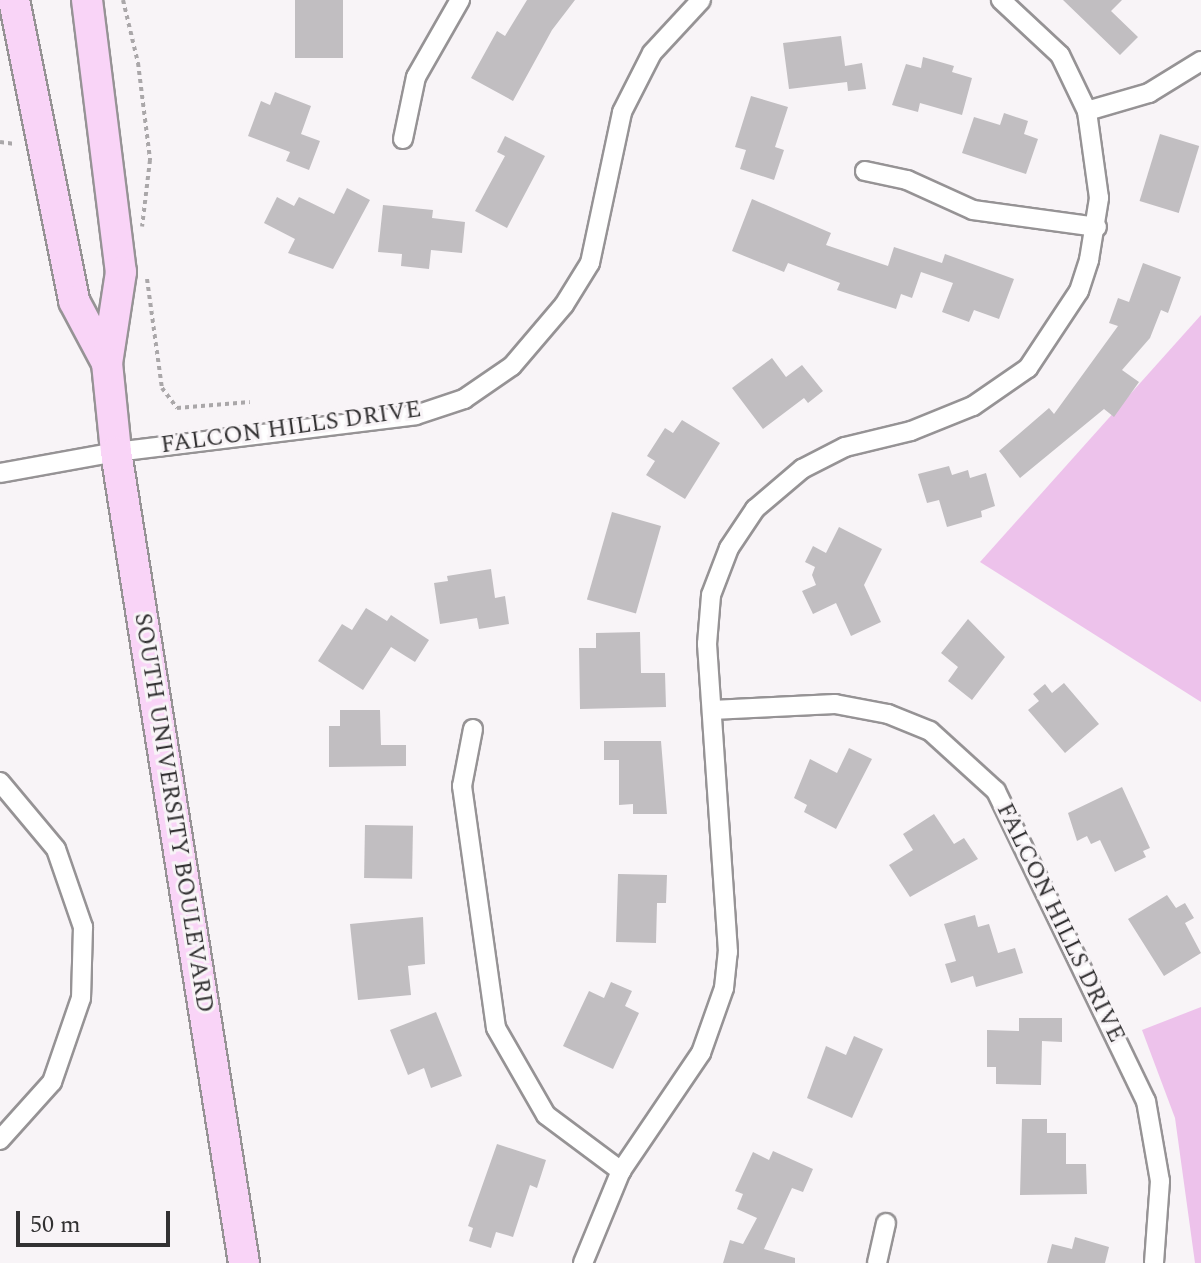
<!DOCTYPE html>
<style>
body{margin:0}
#map{position:relative;width:1201px;height:1263px;overflow:hidden;background:#f8f4f7;font-family:Spectral,serif}
div>[style]{position:absolute}
[style*='--x']{left:calc(var(--x)*1px);top:calc(var(--y)*1px);width:calc(var(--w)*1px);rotate:calc(var(--a)*1deg)}
.green>*{inset:0;background:#edc2eb}
.building>*{inset:0;background:#c1bec1;transform-origin:0 0}
.path>*{height:4px;margin-top:-2px;transform-origin:0;background:repeating-linear-gradient(90deg,#aaa7a9 0 4px,transparent 0 8px)}
.roads{filter:drop-shadow(2px 0 #969395) drop-shadow(-2px 0 #969395) drop-shadow(0 2px #969395) drop-shadow(0 -2px #969395)}
.street>*{height:18px;margin:-9px;padding:0 9px;transform-origin:9px;border-radius:9px;background:#fff}
.primary>*{height:30px;margin:-15px;padding:0 15px;transform-origin:15px;border-radius:15px;background:#f9d4f7}
span{translate:-50% -50%;white-space:nowrap;text-align:center;line-height:1.15;-webkit-text-stroke:6px #f8f4f7;paint-order:stroke}
.street-label{font-size:24px;color:#323132}
.scale{position:absolute;left:16px;top:1211px;width:154px;height:36px;box-sizing:border-box;border:4px solid #323132;border-top:0;padding-left:10px;font-size:24px;line-height:28px;white-space:nowrap;color:#323132;-webkit-text-stroke:6px #f8f4f7;paint-order:stroke}
</style>
<div id="map">
<div class="green">
<div style="clip-path:polygon(1201px 315px,1201px 702px,980px 562px)"></div>
<div style="clip-path:polygon(1201px 1007px,1201px 1263px,1195px 1263px,1175px 1118px,1142px 1030px)"></div>
</div>
<div class="building">
<div style="left:295px;top:0;width:48px;height:58px"></div>
<div style="clip-path:polygon(527px 0,575px 0,552px 30px,513px 101px,471px 78px,497px 31px,505px 36px)"></div>
<div style="clip-path:polygon(1063px 0,1122px 0,1111px 11px,1138px 37px,1120px 55px)"></div>
<div style="clip-path:polygon(841px 36px,845px 66px,862px 63px,866px 89px,848px 91px,847px 82px,789px 89px,783px 43px)"></div>
<div style="clip-path:polygon(923px 57px,954px 66px,952px 72px,972px 78px,962px 115px,920px 103px,918px 112px,892px 105px,906px 64px,921px 68px)"></div>
<div style="clip-path:polygon(275px 92px,311px 106px,301px 134px,320px 141px,309px 170px,286px 161px,290px 152px,248px 136px,261px 101px,270px 105px)"></div>
<div style="clip-path:polygon(751px 96px,788px 107px,775px 147px,784px 150px,774px 180px,740px 169px,746px 150px,735px 147px)"></div>
<div style="clip-path:polygon(1004px 113px,1028px 121px,1024px 134px,1038px 139px,1026px 174px,962px 153px,974px 117px,1000px 125px)"></div>
<div style="left:1160px;top:134px;width:41px;height:70px;rotate:17deg"></div>
<div style="clip-path:polygon(505px 136px,545px 156px,507px 228px,475px 211px,505px 156px,497px 152px)"></div>
<div style="clip-path:polygon(347px 188px,370px 200px,333px 269px,288px 253px,295px 239px,264px 223px,277px 197px,294px 206px,299px 197px,334px 214px)"></div>
<div style="clip-path:polygon(752px 199px,831px 233px,826px 245px,888px 266px,894px 247px,942px 263px,945px 254px,1014px 279px,999px 319px,974px 310px,969px 322px,942px 312px,953px 283px,921px 272px,912px 298px,901px 294px,896px 309px,837px 290px,840px 283px,788px 263px,784px 272px,732px 251px)"></div>
<div style="clip-path:polygon(383px 205px,433px 210px,432px 218px,465px 222px,462px 253px,431px 250px,429px 269px,401px 266px,402px 254px,378px 252px)"></div>
<div style="clip-path:polygon(1143px 263px,1181px 277px,1168px 313px,1161px 310px,1150px 338px,1122px 370px,1139px 382px,1114px 417px,1104px 409px,1020px 478px,999px 451px,1049px 408px,1054px 414px,1118px 326px,1109px 323px,1118px 298px,1129px 302px)"></div>
<div style="clip-path:polygon(772px 358px,786px 377px,802px 365px,823px 391px,808px 403px,804px 398px,763px 429px,732px 388px)"></div>
<div style="clip-path:polygon(682px 420px,720px 443px,685px 499px,646px 475px,655px 461px,647px 456px,665px 428px,673px 433px)"></div>
<div style="clip-path:polygon(949px 466px,952px 475px,968px 470px,970px 478px,986px 473px,995px 506px,981px 511px,982px 517px,947px 527px,939px 500px,927px 503px,918px 474px)"></div>
<div style="left:612px;top:512px;width:51px;height:91px;rotate:16deg"></div>
<div style="clip-path:polygon(839px 527px,882px 549px,864px 585px,881px 622px,851px 636px,836px 603px,813px 614px,802px 591px,816px 585px,812px 575px,815px 567px,805px 562px,813px 546px,826px 553px)"></div>
<div style="clip-path:polygon(491px 569px,495px 598px,505px 596px,509px 624px,479px 629px,477px 618px,440px 624px,434px 583px,448px 581px,447px 576px)"></div>
<div style="clip-path:polygon(366px 608px,387px 621px,391px 615px,429px 640px,415px 662px,391px 647px,363px 690px,318px 661px,342px 624px,352px 630px)"></div>
<div style="clip-path:polygon(968px 619px,1005px 657px,972px 700px,948px 681px,958px 667px,941px 653px)"></div>
<div style="clip-path:polygon(640px 632px,641px 673px,665px 673px,666px 707px,580px 709px,579px 648px,596px 648px,596px 633px)"></div>
<div style="clip-path:polygon(1064px 683px,1099px 724px,1065px 753px,1028px 710px,1039px 701px,1033px 694px,1045px 684px,1052px 693px)"></div>
<div style="clip-path:polygon(340px 710px,380px 710px,381px 745px,406px 745px,406px 766px,329px 767px,329px 726px,340px 726px)"></div>
<div style="clip-path:polygon(604px 741px,661px 741px,667px 814px,633px 814px,633px 804px,619px 805px,619px 760px,604px 760px)"></div>
<div style="clip-path:polygon(849px 748px,872px 759px,836px 829px,804px 812px,807px 805px,794px 798px,810px 759px,837px 773px)"></div>
<div style="clip-path:polygon(1122px 787px,1150px 848px,1143px 851px,1146px 857px,1115px 872px,1100px 840px,1091px 844px,1087px 836px,1077px 841px,1068px 813px)"></div>
<div style="clip-path:polygon(934px 814px,954px 844px,964px 838px,978px 859px,910px 897px,889px 865px,913px 850px,903px 834px)"></div>
<div style="left:365px;top:825px;width:48px;height:53px;rotate:1deg"></div>
<div style="clip-path:polygon(618px 874px,667px 875px,666px 903px,657px 903px,656px 943px,616px 942px)"></div>
<div style="clip-path:polygon(1167px 895px,1176px 908px,1185px 903px,1194px 918px,1185px 923px,1201px 953px,1164px 976px,1128px 919px)"></div>
<div style="clip-path:polygon(975px 915px,978px 927px,989px 924px,998px 953px,1015px 948px,1023px 973px,976px 987px,973px 976px,951px 983px,945px 964px,956px 961px,944px 924px)"></div>
<div style="clip-path:polygon(423px 917px,425px 964px,408px 966px,411px 995px,358px 1000px,350px 924px)"></div>
<div style="clip-path:polygon(611px 982px,632px 991px,625px 1006px,639px 1013px,613px 1069px,563px 1046px,589px 991px,604px 998px)"></div>
<div style="clip-path:polygon(436px 1012px,462px 1076px,431px 1088px,424px 1068px,408px 1075px,390px 1030px)"></div>
<div style="clip-path:polygon(1019px 1018px,1062px 1018px,1062px 1042px,1042px 1041px,1041px 1085px,996px 1084px,996px 1067px,987px 1067px,987px 1030px,1019px 1031px)"></div>
<div style="clip-path:polygon(854px 1036px,883px 1049px,852px 1118px,807px 1098px,826px 1046px,846px 1055px)"></div>
<div style="clip-path:polygon(1022px 1119px,1047px 1119px,1047px 1133px,1066px 1133px,1066px 1164px,1086px 1164px,1087px 1194px,1020px 1195px)"></div>
<div style="clip-path:polygon(497px 1144px,546px 1160px,537px 1188px,530px 1185px,513px 1237px,496px 1232px,491px 1248px,469px 1241px,473px 1228px,468px 1226px)"></div>
<div style="clip-path:polygon(773px 1151px,813px 1169px,803px 1192px,792px 1188px,764px 1249px,795px 1258px,795px 1263px,723px 1263px,730px 1240px,743px 1244px,757px 1218px,737px 1209px,743px 1194px,735px 1191px,753px 1152px,769px 1160px)"></div>
<div style="clip-path:polygon(1075px 1237px,1109px 1247px,1105px 1263px,1047px 1263px,1052px 1244px,1072px 1249px)"></div>
</div>
<div class="path">
<div style="--x:123;--y:0;--w:65;--a:76.6"></div>
<div style="--x:138;--y:63;--w:98;--a:82.9"></div>
<div style="--x:150;--y:160;--w:67;--a:96.8"></div>
<div style="--x:0;--y:142;--w:15;--a:8"></div>
<div style="--x:147;--y:279;--w:110;--a:82.2"></div>
<div style="--x:162;--y:388;--w:25;--a:53"></div>
<div style="--x:177;--y:408;--w:73;--a:-4.7"></div>
</div>
<div class="roads">
<div class="street">
<div style="--x:1087;--y:111;--w:65;--a:-16.2"></div>
<div style="--x:1149;--y:93;--w:61;--a:-31.6"></div>
<div style="--x:403;--y:139;--w:63;--a:-78.2"></div>
<div style="--x:416;--y:77;--w:89;--a:-60.3"></div>
<div style="--x:865;--y:171;--w:43;--a:12.1"></div>
<div style="--x:907;--y:180;--w:72;--a:24.4"></div>
<div style="--x:973;--y:210;--w:125;--a:7.8"></div>
<div style="--x:0;--y:473;--w:118;--a:-10.3"></div>
<div style="--x:116;--y:452;--w:302;--a:-7"></div>
<div style="--x:416;--y:415;--w:51;--a:-18.4"></div>
<div style="--x:464;--y:399;--w:58;--a:-34.5"></div>
<div style="--x:512;--y:366;--w:80;--a:-49.6"></div>
<div style="--x:564;--y:305;--w:49;--a:-58.2"></div>
<div style="--x:590;--y:263;--w:154;--a:-78"></div>
<div style="--x:622;--y:112;--w:66;--a:-63"></div>
<div style="--x:652;--y:53;--w:72;--a:-47.2"></div>
<div style="--x:712;--y:710;--w:123;--a:-2.8"></div>
<div style="--x:835;--y:704;--w:54;--a:10.7"></div>
<div style="--x:888;--y:714;--w:45;--a:22"></div>
<div style="--x:930;--y:731;--w:89;--a:42.3"></div>
<div style="--x:996;--y:791;--w:344;--a:64.2"></div>
<div style="--x:1146;--y:1101;--w:81;--a:80.1"></div>
<div style="--x:1160;--y:1181;--w:82;--a:94.2"></div>
<div style="--x:473;--y:729;--w:58;--a:100.9"></div>
<div style="--x:462;--y:786;--w:244;--a:82"></div>
<div style="--x:496;--y:1028;--w:100;--a:60.1"></div>
<div style="--x:546;--y:1115;--w:94;--a:36.7"></div>
<div style="--x:0;--y:782;--w:87;--a:50.1"></div>
<div style="--x:56;--y:849;--w:83;--a:70.9"></div>
<div style="--x:83;--y:927;--w:71;--a:91.6"></div>
<div style="--x:81;--y:998;--w:89;--a:109"></div>
<div style="--x:52;--y:1082;--w:78;--a:131.9"></div>
<div style="--x:583;--y:1263;--w:100;--a:-67.6"></div>
<div style="--x:621;--y:1171;--w:143;--a:-55.9"></div>
<div style="--x:701;--y:1053;--w:69;--a:-70.5"></div>
<div style="--x:724;--y:988;--w:36;--a:-84"></div>
<div style="--x:728;--y:952;--w:309;--a:-93.9"></div>
<div style="--x:707;--y:644;--w:49;--a:-85.3"></div>
<div style="--x:711;--y:595;--w:50;--a:-69"></div>
<div style="--x:729;--y:548;--w:47;--a:-56.3"></div>
<div style="--x:755;--y:509;--w:62;--a:-40.4"></div>
<div style="--x:802;--y:469;--w:48;--a:-27.1"></div>
<div style="--x:845;--y:447;--w:68;--a:-13.6"></div>
<div style="--x:911;--y:431;--w:67;--a:-22"></div>
<div style="--x:973;--y:406;--w:67;--a:-34.6"></div>
<div style="--x:1028;--y:368;--w:92;--a:-56.5"></div>
<div style="--x:1079;--y:291;--w:33;--a:-72"></div>
<div style="--x:1089;--y:260;--w:63;--a:-80.8"></div>
<div style="--x:1099;--y:198;--w:88;--a:-97.9"></div>
<div style="--x:1087;--y:111;--w:62;--a:-115.7"></div>
<div style="--x:1060;--y:55;--w:81;--a:-137"></div>
<div style="--x:877;--y:1263;--w:41;--a:-77.3"></div>
</div>
<div class="primary">
<div style="--x:14;--y:0;--w:307;--a:78.7"></div>
<div style="--x:74;--y:301;--w:70;--a:62"></div>
<div style="--x:87;--y:0;--w:274;--a:82.9"></div>
<div style="--x:121;--y:272;--w:92;--a:98.7"></div>
<div style="--x:107;--y:363;--w:89;--a:84.2"></div>
<div style="--x:116;--y:452;--w:821;--a:81.03"></div>
</div>
</div>
<div class="street-label">
<span style="left:291px;top:428px;rotate:-8deg">FALCON HILLS DRIVE</span>
<span style="left:173px;top:813px;rotate:81deg">SOUTH UNIVERSITY BOULEVARD</span>
<span style="left:1060px;top:923px;rotate:64deg">FALCON HILLS DRIVE</span>
</div>
<div class="scale">50 m</div>
</div>
